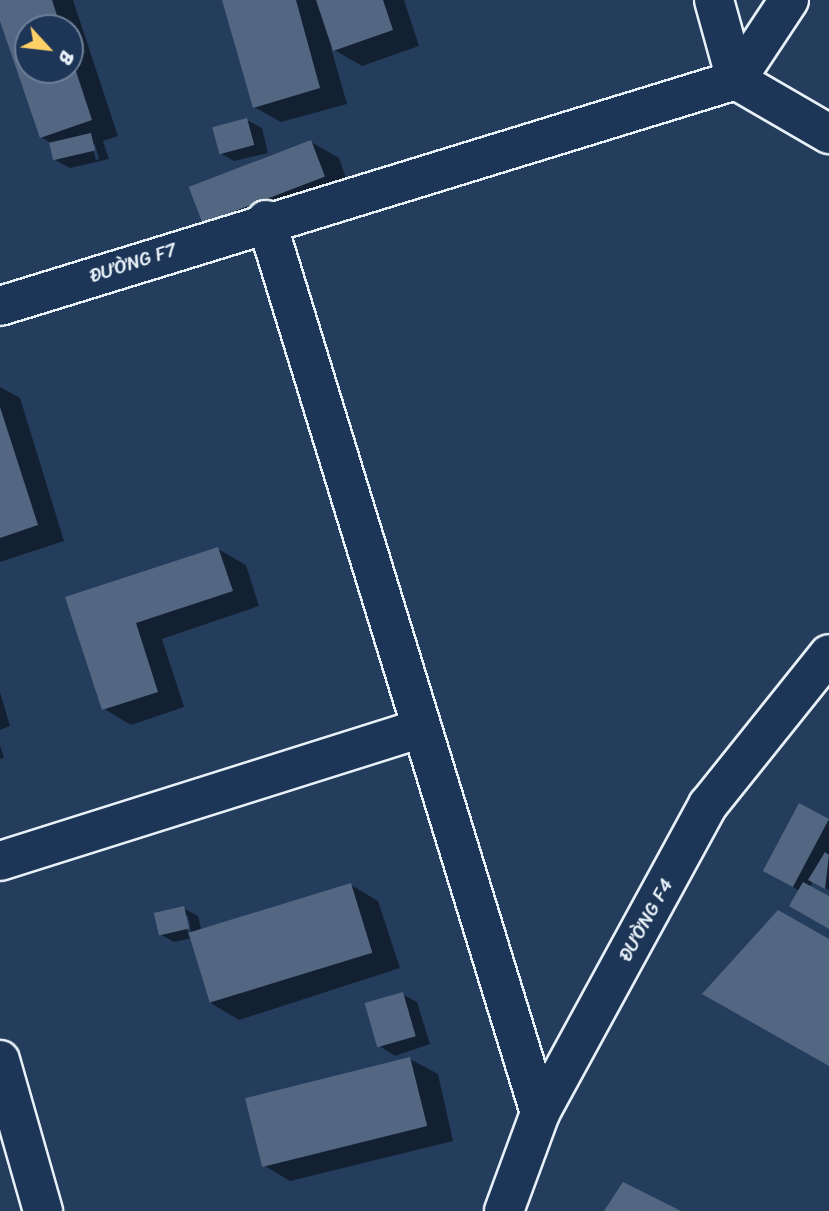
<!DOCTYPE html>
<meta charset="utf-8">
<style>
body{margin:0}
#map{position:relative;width:829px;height:1211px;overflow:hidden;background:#253d5d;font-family:Sriracha,sans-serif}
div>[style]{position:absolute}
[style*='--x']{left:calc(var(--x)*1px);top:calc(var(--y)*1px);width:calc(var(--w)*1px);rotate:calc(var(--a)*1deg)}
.shadow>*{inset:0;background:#0007}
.building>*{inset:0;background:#536782;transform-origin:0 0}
.roads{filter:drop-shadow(2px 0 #e8f1f8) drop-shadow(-2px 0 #e8f1f8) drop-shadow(0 2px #e8f1f8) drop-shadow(0 -2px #e8f1f8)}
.street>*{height:38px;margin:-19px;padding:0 19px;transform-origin:19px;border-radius:19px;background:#1d3557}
span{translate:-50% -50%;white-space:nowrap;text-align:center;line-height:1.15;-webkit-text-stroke:5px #1d3557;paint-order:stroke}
.street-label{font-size:19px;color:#e8f1f8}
.north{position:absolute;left:14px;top:14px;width:70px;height:70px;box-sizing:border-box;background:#1d3557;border:2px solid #6e8097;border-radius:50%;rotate:117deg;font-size:19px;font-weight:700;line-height:28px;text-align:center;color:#e8f1f8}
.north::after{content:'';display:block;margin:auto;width:24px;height:32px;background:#ffd166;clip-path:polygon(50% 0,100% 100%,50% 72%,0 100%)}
</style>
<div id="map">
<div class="shadow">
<div style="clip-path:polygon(evenodd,0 0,73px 0,118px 136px,103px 141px,109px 159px,70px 168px,55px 160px,51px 143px,41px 137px,0 0,28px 28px,70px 28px,70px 70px,28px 70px,28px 28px,0 0,92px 144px,95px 144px,99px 159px,96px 160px,92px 144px)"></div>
<div style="clip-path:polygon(224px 0,404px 0,419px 46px,362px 66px,331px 48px,347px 104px,281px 122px,254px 107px)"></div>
<div style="clip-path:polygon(247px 120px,262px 128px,268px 153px,234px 161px,220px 153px)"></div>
<div style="clip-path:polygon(311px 142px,339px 158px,351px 192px,231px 237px,203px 221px)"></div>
<div style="clip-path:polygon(0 387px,20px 398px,64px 541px,0 562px)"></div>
<div style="clip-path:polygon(218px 549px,246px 565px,259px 606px,162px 639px,184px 707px,131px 725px,104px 709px,68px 598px)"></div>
<div style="clip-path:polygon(0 692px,10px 726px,0 730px)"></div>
<div style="clip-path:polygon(0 745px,4px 758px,0 759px)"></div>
<div style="clip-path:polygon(800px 805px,829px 821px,829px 890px,813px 881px,810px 887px,829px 898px,829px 927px,800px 891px,765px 871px)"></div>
<div style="clip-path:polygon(evenodd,351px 885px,378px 901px,400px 968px,239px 1020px,212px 1004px,192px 938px,174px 942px,160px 934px,183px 908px,198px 916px,202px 933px,351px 885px,184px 916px,188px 916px,192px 936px,189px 937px,184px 916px)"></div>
<div style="clip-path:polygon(402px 994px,417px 1002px,430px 1044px,395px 1056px,381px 1047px)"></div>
<div style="clip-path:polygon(410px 1059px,438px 1074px,453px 1141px,290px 1181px,263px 1165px)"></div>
</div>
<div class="building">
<div style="clip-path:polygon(0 0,52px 0,61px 28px,28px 28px,28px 70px,70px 70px,71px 56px,92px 120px,40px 138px,0 21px)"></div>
<div style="clip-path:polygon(222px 0,296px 0,320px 88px,253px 108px)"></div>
<div style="clip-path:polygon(316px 0,383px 0,393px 30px,333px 51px)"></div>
<div style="left:247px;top:118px;width:28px;height:36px;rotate:75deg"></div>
<div style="left:91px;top:133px;width:18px;height:43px;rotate:77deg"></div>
<div style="left:311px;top:140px;width:39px;height:131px;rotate:69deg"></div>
<div style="clip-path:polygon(0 407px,38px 525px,0 538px)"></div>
<div style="clip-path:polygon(218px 547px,233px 591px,136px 623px,158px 692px,102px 710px,65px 597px)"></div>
<div style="left:799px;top:803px;width:34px;height:77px;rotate:28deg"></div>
<div style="clip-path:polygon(825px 852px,829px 855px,825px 889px,808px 880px)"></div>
<div style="clip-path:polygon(803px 882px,829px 896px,829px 929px,789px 906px)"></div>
<div style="left:351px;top:883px;width:73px;height:170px;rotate:73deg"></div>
<div style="left:184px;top:906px;width:23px;height:31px;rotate:77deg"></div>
<div style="clip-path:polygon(778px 910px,829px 939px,829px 1066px,702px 994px)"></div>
<div style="left:403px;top:992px;width:46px;height:40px;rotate:74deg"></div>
<div style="left:410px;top:1057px;width:71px;height:170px;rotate:76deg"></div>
<div style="clip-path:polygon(623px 1182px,681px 1211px,604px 1211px)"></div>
</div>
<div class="roads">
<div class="street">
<div style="--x:714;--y:0;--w:83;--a:74.6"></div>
<div style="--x:736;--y:80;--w:96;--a:-56.5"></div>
<div style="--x:266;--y:220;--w:934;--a:72.94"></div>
<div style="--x:0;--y:306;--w:770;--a:-17.07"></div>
<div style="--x:736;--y:80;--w:108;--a:30.1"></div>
<div style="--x:0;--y:861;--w:442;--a:-17.5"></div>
<div style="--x:0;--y:1060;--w:157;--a:74.1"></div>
<div style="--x:504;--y:1211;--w:104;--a:-69.8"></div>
<div style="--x:540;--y:1113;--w:351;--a:-61.4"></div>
<div style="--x:708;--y:805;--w:193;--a:-51.3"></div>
</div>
</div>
<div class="street-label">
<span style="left:133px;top:263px;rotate:-18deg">ĐƯỜNG F7</span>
<span style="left:646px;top:920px;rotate:-61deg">ĐƯỜNG F4</span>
</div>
<div class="north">B</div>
</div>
